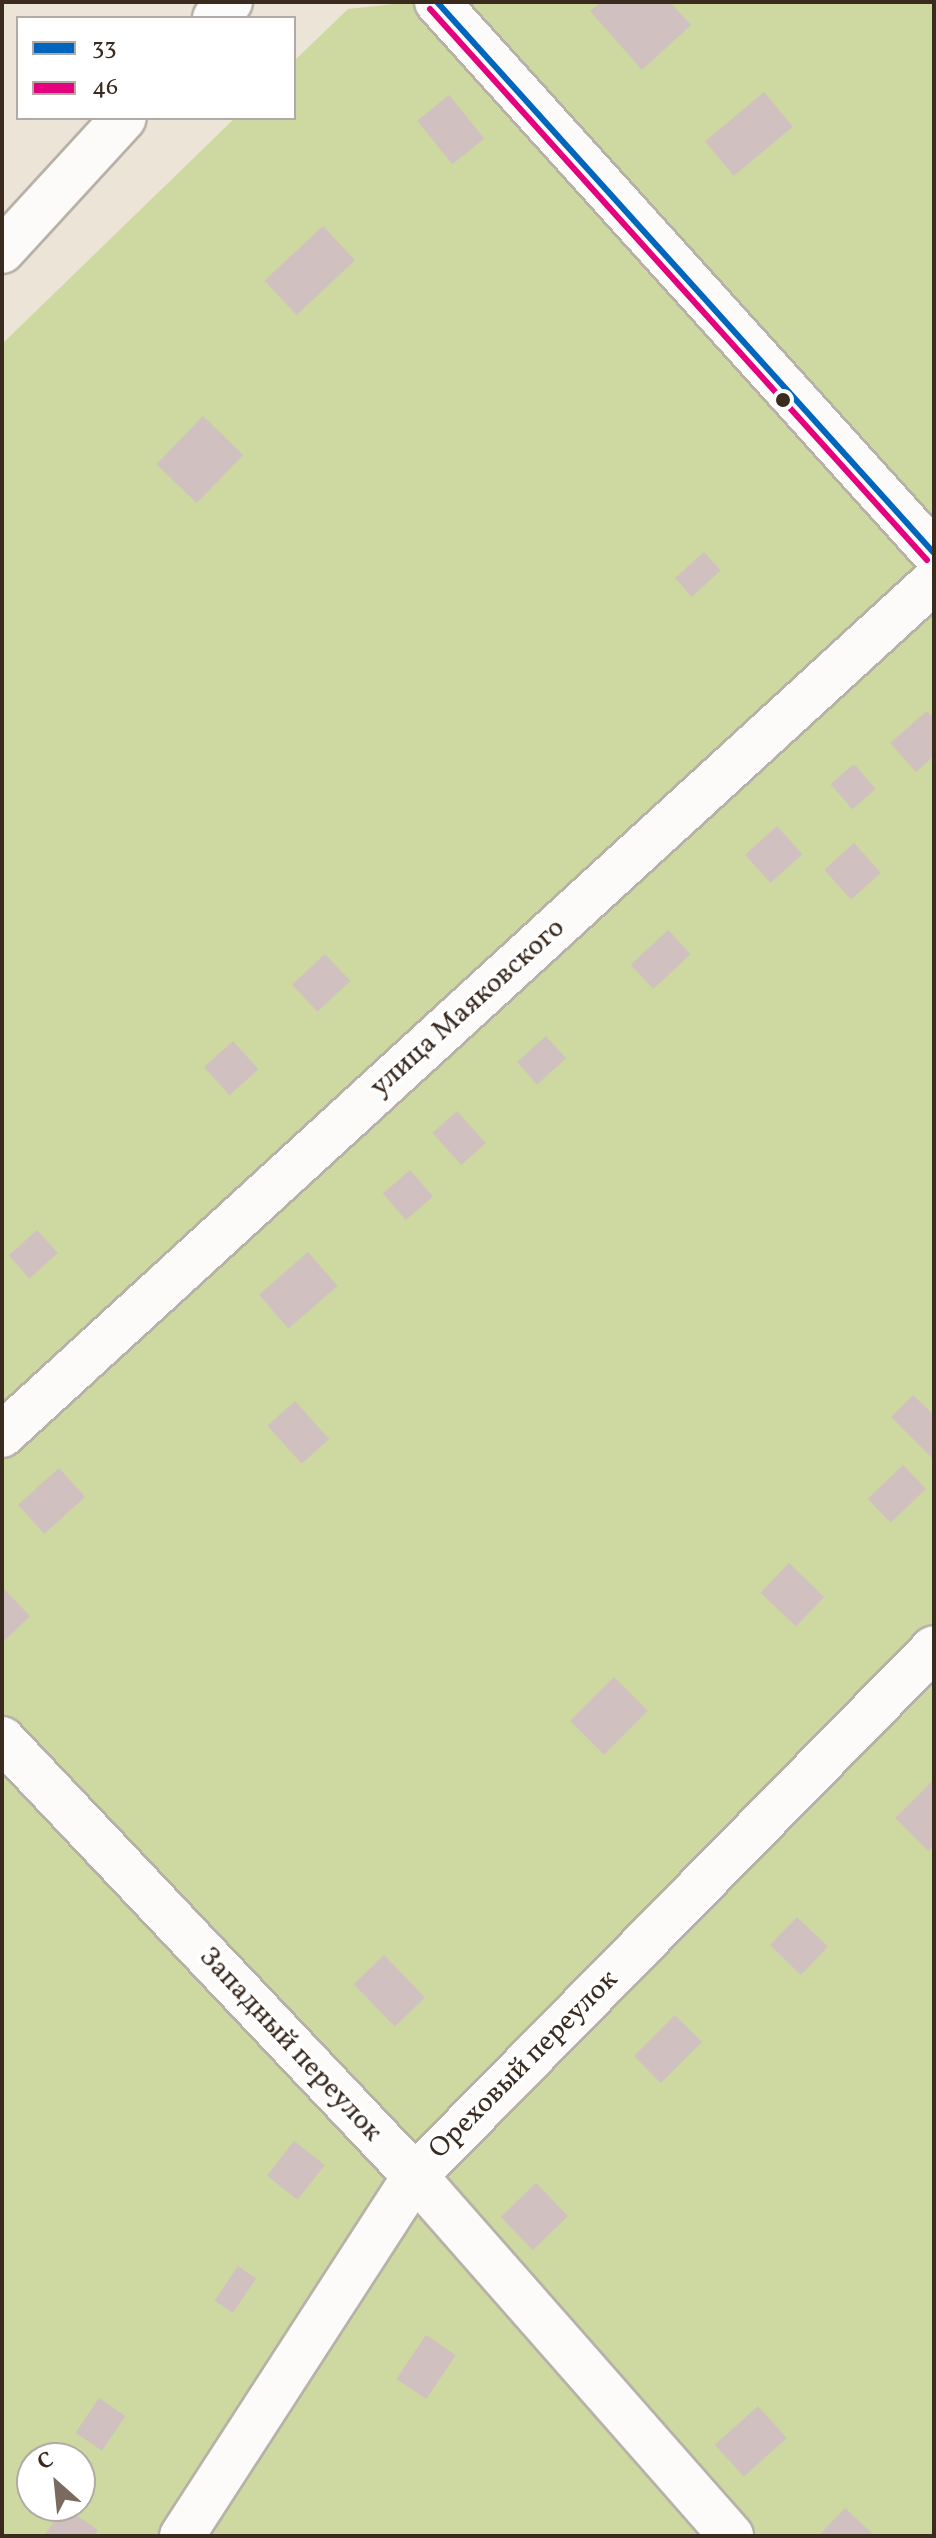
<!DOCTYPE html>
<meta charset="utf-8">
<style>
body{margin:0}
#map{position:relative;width:936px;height:2538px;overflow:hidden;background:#ece4d7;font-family:Vollkorn,serif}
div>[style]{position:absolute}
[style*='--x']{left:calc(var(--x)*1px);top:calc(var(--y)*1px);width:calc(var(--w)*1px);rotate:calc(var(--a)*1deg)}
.green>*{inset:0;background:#ced8a1}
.building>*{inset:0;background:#d0c1c0;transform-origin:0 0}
.roads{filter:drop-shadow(2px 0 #b8b1a8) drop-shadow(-2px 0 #b8b1a8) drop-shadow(0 2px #b8b1a8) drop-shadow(0 -2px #b8b1a8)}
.minor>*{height:44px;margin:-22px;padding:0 22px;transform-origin:22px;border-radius:22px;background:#fcfbf9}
.bus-1>*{height:6px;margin:-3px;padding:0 3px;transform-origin:3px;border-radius:3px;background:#0065bd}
.bus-2>*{height:6px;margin:-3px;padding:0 3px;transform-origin:3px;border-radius:3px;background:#e5007d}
.dots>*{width:22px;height:22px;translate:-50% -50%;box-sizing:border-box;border:4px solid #fff;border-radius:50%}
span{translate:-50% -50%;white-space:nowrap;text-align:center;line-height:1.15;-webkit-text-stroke:7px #fff;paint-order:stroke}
.street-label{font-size:28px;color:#3b2a1e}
.frame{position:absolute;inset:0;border:4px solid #3b2a1e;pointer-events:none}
.legend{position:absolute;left:16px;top:16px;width:280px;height:104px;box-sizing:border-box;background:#fff;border:2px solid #b1aaa5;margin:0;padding:10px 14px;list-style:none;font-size:24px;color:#3b2a1e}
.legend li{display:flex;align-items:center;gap:16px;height:40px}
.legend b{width:40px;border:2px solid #b1aaa5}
.north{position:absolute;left:16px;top:2442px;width:80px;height:80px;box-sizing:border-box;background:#fff;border:2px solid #b1aaa5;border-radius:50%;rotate:333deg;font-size:22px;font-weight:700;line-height:32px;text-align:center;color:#3b2a1e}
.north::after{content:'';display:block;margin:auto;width:28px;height:36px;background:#796b5f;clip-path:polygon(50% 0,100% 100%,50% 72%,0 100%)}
</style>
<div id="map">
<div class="green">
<div style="clip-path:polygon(evenodd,412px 2px,934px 2px,934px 2536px,2px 2536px,2px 344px,235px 118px,294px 118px,294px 61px,348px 9px,412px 2px,32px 2458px,80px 2458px,80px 2506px,32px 2506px,32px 2458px)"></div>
</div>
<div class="building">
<div style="clip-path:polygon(601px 2px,670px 2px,691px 25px,642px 70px,590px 11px)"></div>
<div style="left:764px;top:92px;width:45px;height:77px;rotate:50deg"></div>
<div style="left:449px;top:95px;width:56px;height:41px;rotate:51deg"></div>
<div style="left:323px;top:226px;width:47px;height:80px;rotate:47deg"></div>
<div style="left:203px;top:416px;width:56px;height:67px;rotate:44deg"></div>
<div style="left:704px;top:552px;width:25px;height:39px;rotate:48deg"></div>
<div style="clip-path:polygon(927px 711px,934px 718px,934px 756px,916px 772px,890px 743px)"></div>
<div style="left:854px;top:764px;width:33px;height:31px;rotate:49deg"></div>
<div style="left:777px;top:826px;width:38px;height:43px;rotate:48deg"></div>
<div style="left:854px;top:843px;width:40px;height:40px;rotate:48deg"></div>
<div style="left:668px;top:930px;width:33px;height:51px;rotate:47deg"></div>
<div style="left:325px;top:954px;width:37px;height:45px;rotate:47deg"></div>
<div style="left:546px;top:1036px;width:30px;height:39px;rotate:48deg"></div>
<div style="left:233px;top:1041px;width:38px;height:39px;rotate:48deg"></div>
<div style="left:457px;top:1111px;width:43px;height:33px;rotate:48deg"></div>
<div style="left:410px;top:1170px;width:35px;height:36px;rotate:49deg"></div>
<div style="left:37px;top:1230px;width:31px;height:38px;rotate:48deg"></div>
<div style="left:308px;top:1252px;width:45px;height:65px;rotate:49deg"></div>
<div style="clip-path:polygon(913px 1395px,934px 1415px,934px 1460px,891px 1417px)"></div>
<div style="left:295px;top:1401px;width:51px;height:37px;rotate:48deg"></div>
<div style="left:903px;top:1465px;width:33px;height:49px;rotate:46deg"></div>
<div style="left:59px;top:1468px;width:39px;height:55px;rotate:48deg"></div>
<div style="left:789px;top:1563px;width:49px;height:41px;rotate:44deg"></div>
<div style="clip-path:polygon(4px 1589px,30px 1616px,2px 1643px,2px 1590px)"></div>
<div style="left:614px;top:1677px;width:48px;height:62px;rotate:45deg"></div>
<div style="clip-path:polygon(934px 1779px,934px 1845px,928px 1851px,895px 1818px)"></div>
<div style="left:797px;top:1917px;width:43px;height:39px;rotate:44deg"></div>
<div style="left:384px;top:1955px;width:59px;height:42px;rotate:46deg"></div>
<div style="left:675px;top:2015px;width:38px;height:58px;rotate:45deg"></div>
<div style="left:294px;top:2141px;width:39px;height:44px;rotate:38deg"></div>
<div style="left:536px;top:2183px;width:46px;height:49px;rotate:46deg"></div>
<div style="left:238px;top:2266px;width:22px;height:42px;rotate:34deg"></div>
<div style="left:426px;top:2335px;width:36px;height:53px;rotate:34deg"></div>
<div style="left:99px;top:2398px;width:32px;height:42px;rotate:34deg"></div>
<div style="left:758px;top:2406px;width:43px;height:58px;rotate:48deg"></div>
<div style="clip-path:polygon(64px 2507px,98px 2530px,94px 2536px,44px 2536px)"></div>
<div style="clip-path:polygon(845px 2508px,875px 2536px,818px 2536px)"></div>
</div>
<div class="roads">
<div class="minor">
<div style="--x:437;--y:2;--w:742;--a:47.95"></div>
<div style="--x:215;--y:18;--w:22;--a:-47"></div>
<div style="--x:2;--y:251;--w:180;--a:-47.5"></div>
<div style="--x:2;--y:1435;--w:1264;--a:-42.5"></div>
<div style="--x:2;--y:1739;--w:601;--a:46.62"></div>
<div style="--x:415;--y:2176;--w:479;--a:48.7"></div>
<div style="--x:182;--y:2536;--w:429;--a:-57.1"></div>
<div style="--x:415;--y:2176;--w:740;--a:-45.49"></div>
</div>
</div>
<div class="bus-1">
<div style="--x:437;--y:2;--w:742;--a:47.95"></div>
</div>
<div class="bus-2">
<div style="--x:430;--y:9;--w:742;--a:47.95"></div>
</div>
<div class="dots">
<div style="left:783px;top:400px;background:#3b2a1e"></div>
</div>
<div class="street-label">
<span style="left:468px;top:1008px;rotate:-42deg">улица Маяковского</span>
<span style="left:290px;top:2045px;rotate:47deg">Западный переулок</span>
<span style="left:524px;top:2065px;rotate:-45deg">Ореховый переулок</span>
</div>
<div class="frame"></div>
<ul class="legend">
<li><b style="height:10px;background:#0065bd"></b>33</li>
<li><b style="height:10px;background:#e5007d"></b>46</li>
</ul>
<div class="north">С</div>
</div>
